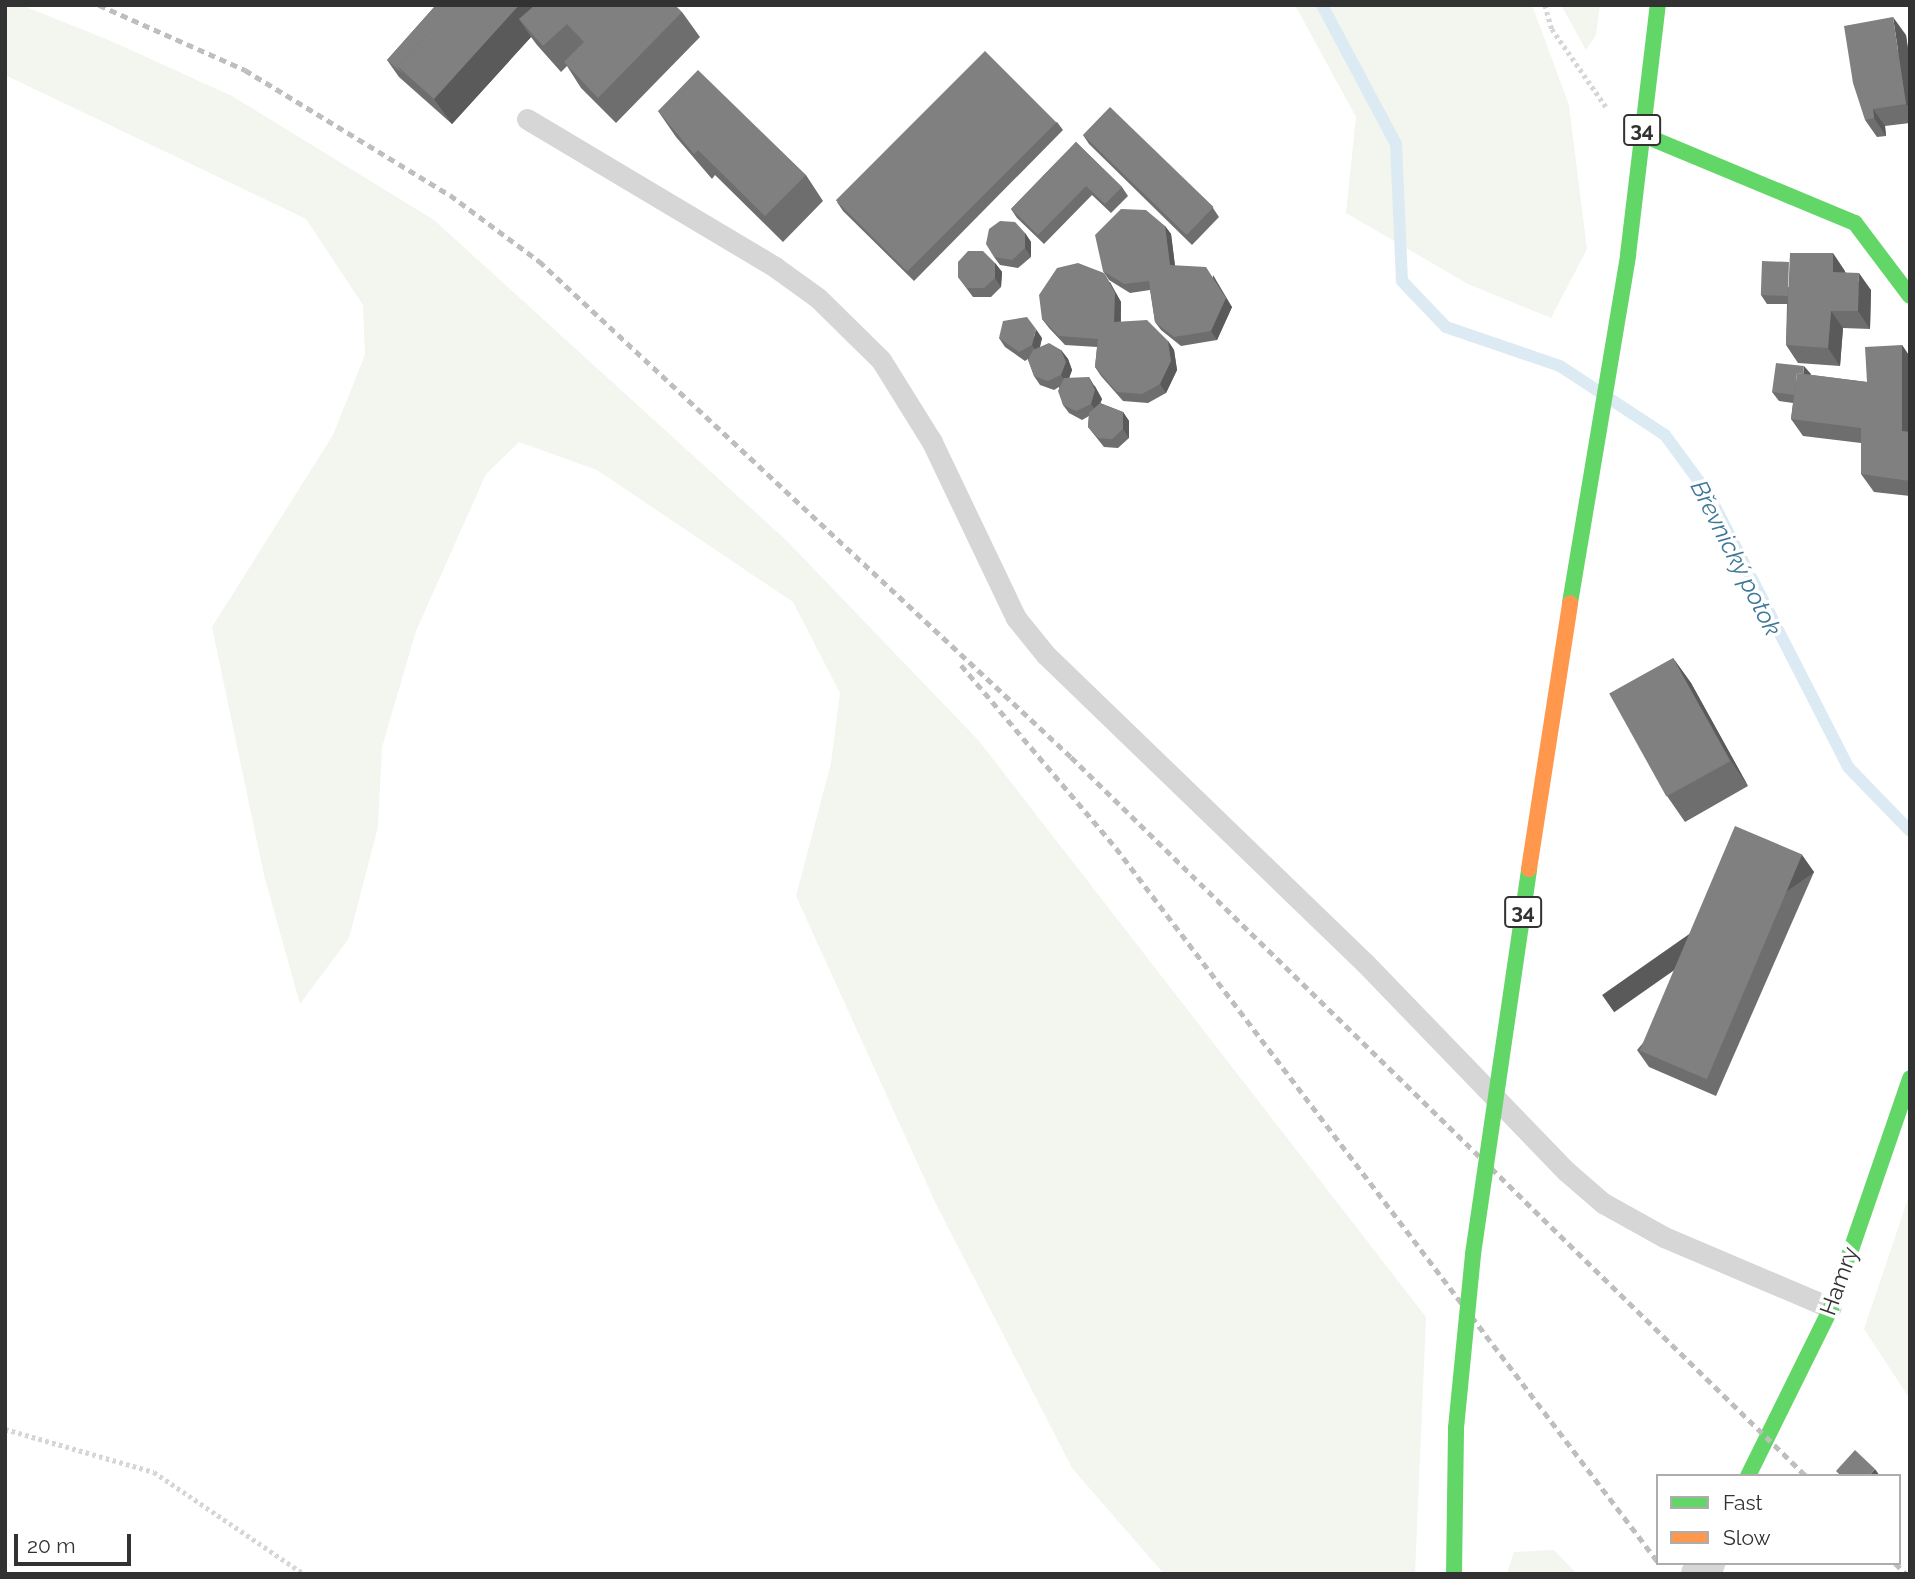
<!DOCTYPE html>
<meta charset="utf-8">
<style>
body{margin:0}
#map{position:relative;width:1915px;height:1579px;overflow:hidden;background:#fff;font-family:Raleway,sans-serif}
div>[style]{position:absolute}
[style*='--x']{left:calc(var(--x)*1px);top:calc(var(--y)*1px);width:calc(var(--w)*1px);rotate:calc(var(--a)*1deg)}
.green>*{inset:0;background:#f2f6ee}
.stream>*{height:12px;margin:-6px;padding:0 6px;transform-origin:6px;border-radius:6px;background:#dcebf3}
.path>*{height:4.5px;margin-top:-2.25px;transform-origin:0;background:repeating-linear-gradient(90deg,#d6d6d6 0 3.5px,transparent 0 7px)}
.lane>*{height:21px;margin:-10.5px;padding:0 10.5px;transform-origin:10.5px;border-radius:10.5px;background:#d6d6d6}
.street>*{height:38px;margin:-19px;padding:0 19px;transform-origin:19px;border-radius:19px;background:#d6d6d6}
.fast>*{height:16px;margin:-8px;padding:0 8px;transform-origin:8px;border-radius:8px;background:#63d668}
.rail>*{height:5px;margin-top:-2.5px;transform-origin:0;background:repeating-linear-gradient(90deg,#bebebe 0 7px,transparent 0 12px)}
.fast-bridge>*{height:16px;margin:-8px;padding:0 8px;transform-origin:8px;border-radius:8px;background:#63d668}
.slow-bridge>*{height:16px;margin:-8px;padding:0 8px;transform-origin:8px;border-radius:8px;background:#ff974d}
.wall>*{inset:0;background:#6e6e6e}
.shaded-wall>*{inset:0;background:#5a5a5a;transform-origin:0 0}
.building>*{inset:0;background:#808080;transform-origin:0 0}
span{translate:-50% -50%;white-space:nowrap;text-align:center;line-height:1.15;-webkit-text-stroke:7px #fff;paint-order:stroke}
.shield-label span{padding:2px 5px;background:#fff;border:2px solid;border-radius:5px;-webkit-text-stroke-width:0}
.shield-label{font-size:21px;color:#323232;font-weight:700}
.street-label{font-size:23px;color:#323232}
.water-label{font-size:24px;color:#3d7896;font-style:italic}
.frame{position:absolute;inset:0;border:7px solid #323232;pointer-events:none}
.legend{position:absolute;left:1656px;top:1474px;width:245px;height:91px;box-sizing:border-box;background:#fff;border:2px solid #adadad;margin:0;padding:9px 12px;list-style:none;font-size:21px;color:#323232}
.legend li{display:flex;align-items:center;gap:14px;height:35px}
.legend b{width:35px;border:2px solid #adadad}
.scale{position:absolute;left:14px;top:1534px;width:117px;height:32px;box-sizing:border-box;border:4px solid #323232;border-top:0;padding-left:9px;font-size:21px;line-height:24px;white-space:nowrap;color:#323232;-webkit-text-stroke:5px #fff;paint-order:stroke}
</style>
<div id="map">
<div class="green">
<div style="clip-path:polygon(5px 5px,21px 5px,111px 41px,232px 96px,434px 220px,787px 541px,979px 741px,1426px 1317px,1415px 1574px,1164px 1574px,1072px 1468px,936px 1204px,796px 896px,831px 763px,840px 693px,793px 602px,597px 470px,519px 442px,486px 474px,416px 631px,382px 747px,378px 827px,349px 938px,300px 1004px,264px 875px,212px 627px,333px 435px,365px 355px,363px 305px,306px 219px,5px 75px)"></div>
<div style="clip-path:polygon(1295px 5px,1532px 5px,1569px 105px,1587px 249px,1551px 318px,1468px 284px,1346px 213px,1356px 117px)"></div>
<div style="clip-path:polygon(1561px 5px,1600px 5px,1596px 35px,1586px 50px)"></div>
<div style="clip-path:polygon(1910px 1193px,1910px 1399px,1864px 1329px)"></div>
<div style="clip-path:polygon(1554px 1550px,1577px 1574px,1507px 1574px,1514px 1552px)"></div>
</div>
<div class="stream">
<div style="--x:1322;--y:5;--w:157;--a:62"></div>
<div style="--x:1396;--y:144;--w:137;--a:87.5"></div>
<div style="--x:1402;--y:281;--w:64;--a:46.3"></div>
<div style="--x:1446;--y:327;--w:120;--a:18.9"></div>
<div style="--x:1560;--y:366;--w:126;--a:33.3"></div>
<div style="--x:1665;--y:435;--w:74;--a:53.7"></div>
<div style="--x:1709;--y:495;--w:305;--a:62.9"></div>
<div style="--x:1848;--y:767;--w:89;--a:45.9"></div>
</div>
<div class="path">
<div style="--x:1545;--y:5;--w:25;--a:74"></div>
<div style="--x:1552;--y:29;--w:96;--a:55.2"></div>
<div style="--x:5;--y:1429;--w:155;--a:16.1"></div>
<div style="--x:154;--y:1472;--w:181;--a:34.2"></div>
</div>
<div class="lane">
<div style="--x:527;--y:119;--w:289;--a:30.8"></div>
<div style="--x:775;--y:267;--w:53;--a:35.8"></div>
<div style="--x:818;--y:298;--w:88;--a:44.5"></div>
<div style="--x:881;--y:360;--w:97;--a:58.1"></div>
<div style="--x:932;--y:442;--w:195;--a:64.5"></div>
<div style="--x:1016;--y:618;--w:48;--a:51"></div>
<div style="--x:1046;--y:655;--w:443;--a:44"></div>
<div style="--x:1365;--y:963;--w:289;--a:46"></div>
<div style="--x:1566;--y:1171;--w:49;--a:40.9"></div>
<div style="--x:1603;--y:1203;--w:70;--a:29.1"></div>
<div style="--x:1664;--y:1237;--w:181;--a:23"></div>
</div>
<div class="street">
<div style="--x:1700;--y:1574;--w:13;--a:-61"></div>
</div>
<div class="fast">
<div style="--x:1641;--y:134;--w:232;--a:22.6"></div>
<div style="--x:1855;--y:223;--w:91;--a:53"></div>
<div style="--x:1628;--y:255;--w:252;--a:-83.2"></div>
<div style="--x:1748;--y:1476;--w:187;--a:-63.7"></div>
<div style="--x:1831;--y:1308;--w:243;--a:-71"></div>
</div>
<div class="rail">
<div style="--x:99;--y:5;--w:160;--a:24"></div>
<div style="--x:245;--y:70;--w:240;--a:31.4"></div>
<div style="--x:450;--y:195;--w:111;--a:36.6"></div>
<div style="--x:539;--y:261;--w:727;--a:42.99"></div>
<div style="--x:1071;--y:757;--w:1028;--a:44.37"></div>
<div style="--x:961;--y:665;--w:240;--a:49.7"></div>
<div style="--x:1116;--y:848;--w:896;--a:52.8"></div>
<div style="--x:1895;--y:1563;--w:16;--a:45"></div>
</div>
<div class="fast-bridge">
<div style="--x:1570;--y:603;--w:353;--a:-80.5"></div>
<div style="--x:1454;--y:1574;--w:146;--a:-89.2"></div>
<div style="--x:1456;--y:1428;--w:175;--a:-84.4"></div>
<div style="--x:1473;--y:1254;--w:389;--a:-81.7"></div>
</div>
<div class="slow-bridge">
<div style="--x:1529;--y:869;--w:269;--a:-81.2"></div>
</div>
<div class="wall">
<div style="clip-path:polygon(436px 5px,682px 12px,700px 37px,616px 123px,581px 88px,567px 66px,561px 72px,537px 45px,531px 37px,452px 124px,399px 77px,387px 60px)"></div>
<div style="clip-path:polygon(1906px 35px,1910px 63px,1910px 123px,1885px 126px,1886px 136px,1877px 137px,1865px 120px)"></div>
<div style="clip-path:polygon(658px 111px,806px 175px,823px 201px,783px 242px,715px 175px,712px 179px,676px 137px)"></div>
<div style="clip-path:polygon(1057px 122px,1063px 130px,914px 281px,843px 211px,837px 202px)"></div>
<div style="clip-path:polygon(1083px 135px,1213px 208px,1219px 217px,1192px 245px,1089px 144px)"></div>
<div style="clip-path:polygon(1076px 142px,1122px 187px,1128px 196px,1111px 213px,1092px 195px,1044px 244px,1017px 218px,1011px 209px)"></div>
<div style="clip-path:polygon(1165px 226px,1171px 234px,1175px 266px,1232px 307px,1217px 340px,1181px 346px,1161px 330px,1155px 322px,1150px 290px,1130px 293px,1109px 280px,1103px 271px)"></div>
<div style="clip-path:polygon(1025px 233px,1031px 242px,1031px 257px,1018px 268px,1000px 265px,994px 257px)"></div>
<div style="clip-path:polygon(995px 263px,1002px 272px,1001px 287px,991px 297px,973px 297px,958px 277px)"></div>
<div style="clip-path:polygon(1845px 271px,1845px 272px,1871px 290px,1870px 329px,1843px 328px,1840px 366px,1798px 363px,1786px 345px,1787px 304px,1767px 304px,1761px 295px)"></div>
<div style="clip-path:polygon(1110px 282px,1121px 302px,1121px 322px,1168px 341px,1174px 350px,1177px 370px,1166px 393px,1148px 403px,1123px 401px,1101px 376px,1095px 367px,1097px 347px,1065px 345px,1049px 328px,1042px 319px)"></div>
<div style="clip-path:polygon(999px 338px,1042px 338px,1040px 347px,1061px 350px,1068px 359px,1072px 370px,1069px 378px,1095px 386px,1102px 399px,1100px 403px,1123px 412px,1129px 421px,1129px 438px,1118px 448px,1104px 447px,1088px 427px,1089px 416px,1082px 420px,1069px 413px,1063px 405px,1059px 387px,1054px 390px,1040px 385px,1034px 376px,1028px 359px,1025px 361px,1005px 347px)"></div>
<div style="clip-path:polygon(1902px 345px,1910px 357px,1910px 496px,1874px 492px,1861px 474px,1861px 443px,1803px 436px,1791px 419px,1793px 403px,1779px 401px,1772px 392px,1811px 375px,1867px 382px)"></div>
<div style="clip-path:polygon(1673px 658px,1691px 683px,1748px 786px,1685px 822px,1667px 796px)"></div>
<div style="clip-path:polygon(1802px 855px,1814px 872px,1716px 1096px,1649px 1067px,1637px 1050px)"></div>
</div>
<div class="shaded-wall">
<div style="clip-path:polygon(519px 5px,546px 5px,519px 19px,531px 37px,452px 124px,434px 99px)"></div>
<div style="clip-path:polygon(1893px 17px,1906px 35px,1910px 63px,1910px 109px,1906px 104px)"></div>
<div style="clip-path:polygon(1873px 109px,1885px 126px,1886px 136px,1874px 118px)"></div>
<div style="clip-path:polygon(1165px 226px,1171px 234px,1176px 274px,1170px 265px)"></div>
<div style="clip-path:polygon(1025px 233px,1031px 242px,1031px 257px,1025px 248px)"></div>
<div style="clip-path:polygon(1833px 253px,1845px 271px,1845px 289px,1833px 272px)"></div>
<div style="clip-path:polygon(995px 263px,1002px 272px,1001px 287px,995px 278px)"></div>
<div style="clip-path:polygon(1104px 273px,1121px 302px,1120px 331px,1114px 322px)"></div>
<div style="clip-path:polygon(1859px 273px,1871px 290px,1870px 329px,1858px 311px)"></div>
<div style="clip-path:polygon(1213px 275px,1232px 307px,1217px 340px,1211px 331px)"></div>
<div style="clip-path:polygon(1831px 311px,1843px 328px,1840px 366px,1828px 348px)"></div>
<div style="clip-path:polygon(1036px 329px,1042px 338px,1038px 354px,1032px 345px)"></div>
<div style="clip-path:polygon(1168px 341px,1174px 350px,1177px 370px,1166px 393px,1160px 384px)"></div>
<div style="clip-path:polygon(1902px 345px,1910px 357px,1910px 442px,1902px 431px)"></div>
<div style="clip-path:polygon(1061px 350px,1068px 359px,1072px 370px,1067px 384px,1061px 375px)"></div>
<div style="clip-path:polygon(1804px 366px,1811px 374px,1801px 396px)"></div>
<div style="clip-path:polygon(1089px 377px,1102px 399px,1097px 412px,1091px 404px)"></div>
<div style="clip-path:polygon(1123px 412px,1129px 421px,1129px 438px,1123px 429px)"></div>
<div style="clip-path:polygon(1673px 658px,1691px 683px,1748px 786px,1731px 761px)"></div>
<div style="left:1802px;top:855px;width:21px;height:244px;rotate:55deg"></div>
<div style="clip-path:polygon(1875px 1469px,1880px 1476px,1869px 1476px)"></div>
</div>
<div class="building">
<div style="clip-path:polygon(436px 5px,455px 5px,397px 66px,403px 74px,387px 60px)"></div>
<div style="clip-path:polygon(455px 5px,519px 5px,434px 99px,397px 66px)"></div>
<div style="clip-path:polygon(535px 5px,675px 5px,682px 12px,598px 98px,564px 62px,584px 42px,567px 24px,543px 46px,519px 19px)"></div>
<div style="clip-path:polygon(1893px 17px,1906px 104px,1873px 109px,1874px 118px,1865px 120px,1853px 83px,1844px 26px)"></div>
<div style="left:985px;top:51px;width:101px;height:211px;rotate:45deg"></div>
<div style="clip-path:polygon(698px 70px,806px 175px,765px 216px,698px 150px,694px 154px,658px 111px)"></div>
<div style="left:1110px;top:107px;width:144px;height:39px;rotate:44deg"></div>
<div style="clip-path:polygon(1076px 142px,1122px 187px,1105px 204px,1086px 186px,1038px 235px,1011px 209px)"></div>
<div style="clip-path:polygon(1121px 209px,1146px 210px,1165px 226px,1170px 265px,1206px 267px,1226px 298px,1211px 331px,1174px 337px,1155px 322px,1149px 281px,1124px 284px,1103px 271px,1095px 235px)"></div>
<div style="clip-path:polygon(1000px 221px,1015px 222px,1025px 233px,1025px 248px,1012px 260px,994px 257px,986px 244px,989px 229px)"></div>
<div style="clip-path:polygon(968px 251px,983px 251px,995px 263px,995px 278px,984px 288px,967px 288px,958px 277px,958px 262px)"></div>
<div style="clip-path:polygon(1790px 253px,1833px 253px,1833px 272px,1859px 273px,1858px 311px,1831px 311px,1828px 348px,1786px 345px)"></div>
<div style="left:1762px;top:261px;width:27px;height:34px;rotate:2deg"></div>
<div style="clip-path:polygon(1078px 263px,1104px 273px,1115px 293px,1114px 322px,1147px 320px,1168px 341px,1171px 361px,1160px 384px,1142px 394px,1117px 392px,1095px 367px,1098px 339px,1059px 336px,1042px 319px,1039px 295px,1057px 268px)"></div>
<div style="clip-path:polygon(1027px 317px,1036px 329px,1032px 345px,1019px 352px,999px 338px,1003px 321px)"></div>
<div style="clip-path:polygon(1049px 343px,1061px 350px,1066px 362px,1061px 375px,1048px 381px,1034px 376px,1028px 360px,1033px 350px)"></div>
<div style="clip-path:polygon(1902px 345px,1902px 431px,1910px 432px,1910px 481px,1861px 474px,1861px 428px,1791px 419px,1797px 373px,1867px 382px,1865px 347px)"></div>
<div style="clip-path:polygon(1776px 363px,1804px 366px,1803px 374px,1797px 373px,1794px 395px,1772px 392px)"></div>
<div style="clip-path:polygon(1089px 377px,1095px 390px,1091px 404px,1076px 411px,1063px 405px,1058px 391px,1064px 378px)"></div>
<div style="clip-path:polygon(1100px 403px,1123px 412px,1123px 429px,1112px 439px,1098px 438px,1088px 427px,1089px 413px)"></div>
<div style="left:1673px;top:658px;width:118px;height:73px;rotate:61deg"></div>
<div style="left:1735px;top:826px;width:73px;height:244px;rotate:23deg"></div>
<div style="clip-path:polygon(1855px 1450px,1875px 1469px,1869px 1476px,1841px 1476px,1836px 1471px)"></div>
</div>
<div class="shield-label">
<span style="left:1642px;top:130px">34</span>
<span style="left:1523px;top:912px">34</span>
</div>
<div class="street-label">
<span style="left:1839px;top:1281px;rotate:-70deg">Hamry</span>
</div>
<div class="water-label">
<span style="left:1736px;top:558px;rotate:63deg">Břevnický potok</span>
</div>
<div class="frame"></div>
<ul class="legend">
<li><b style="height:9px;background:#63d668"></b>Fast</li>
<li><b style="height:9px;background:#ff974d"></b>Slow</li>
</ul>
<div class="scale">20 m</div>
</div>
